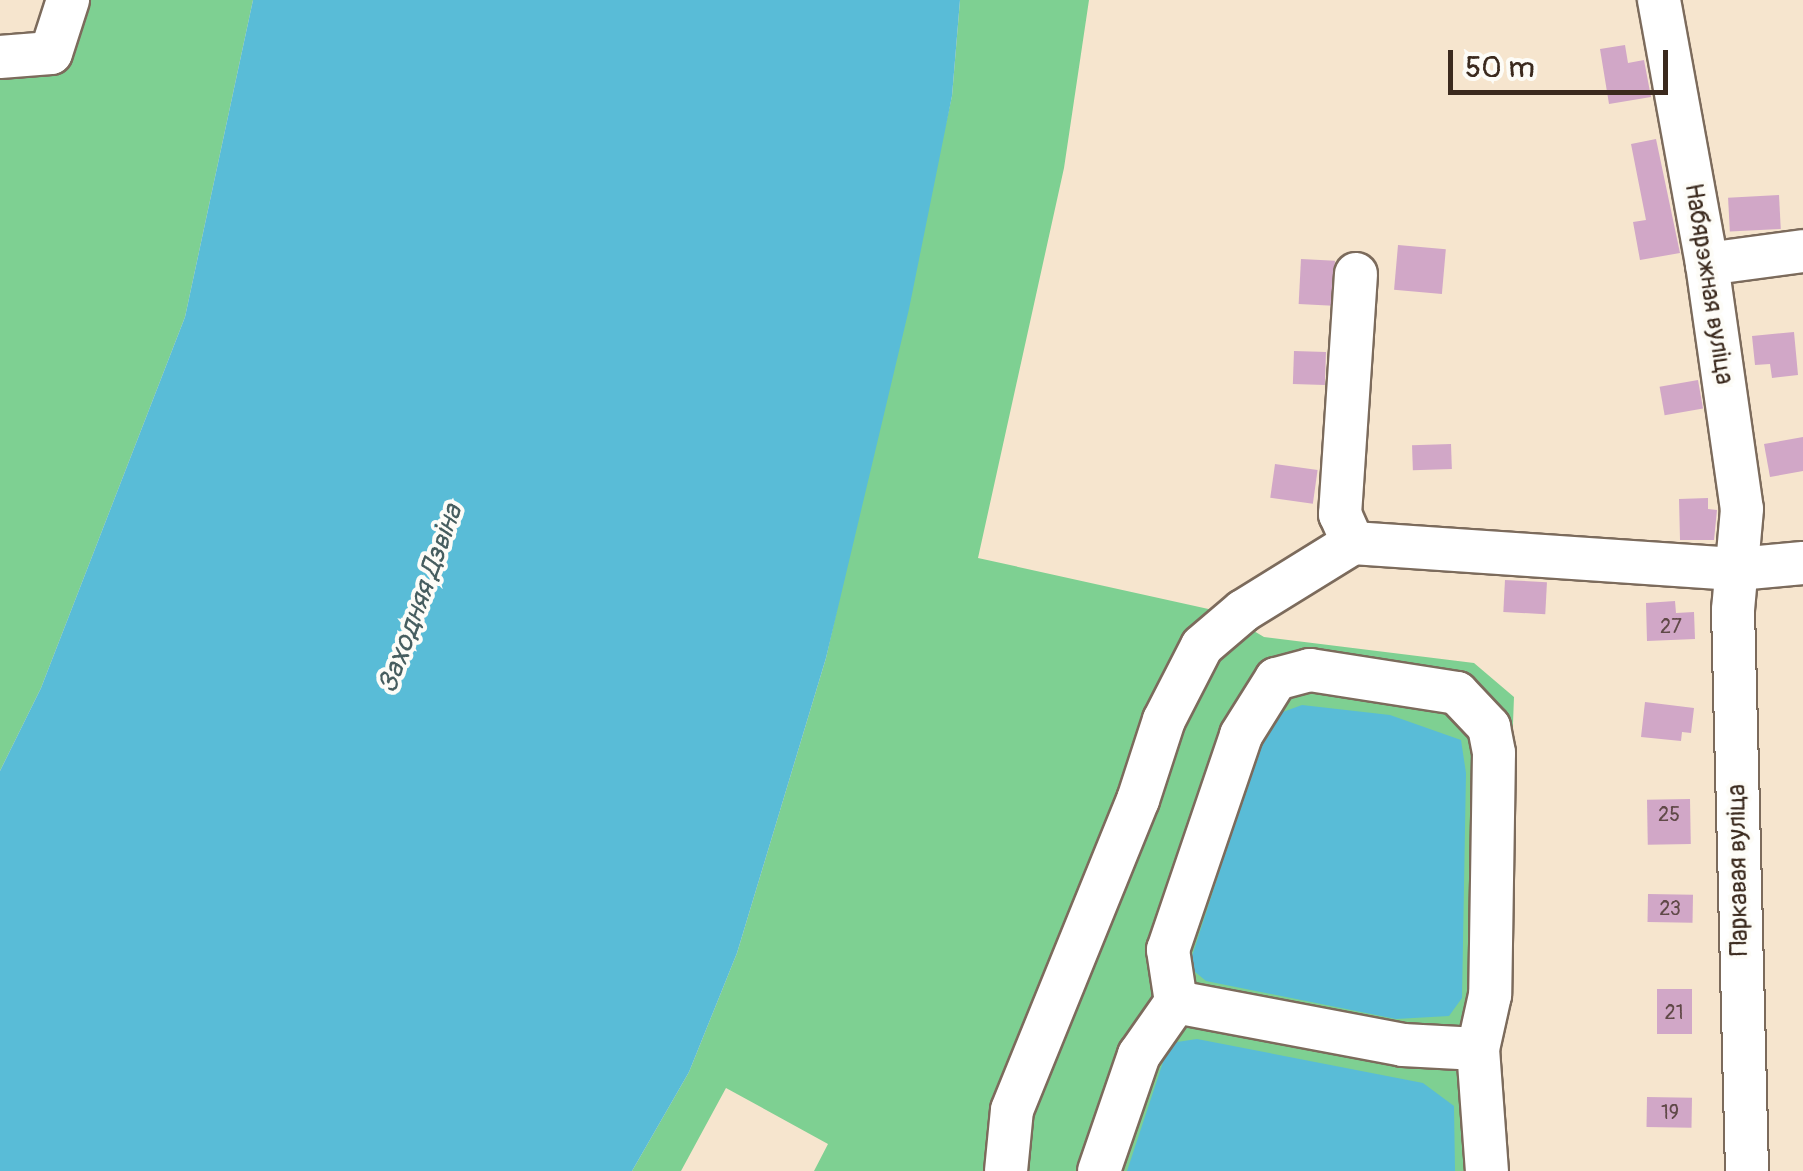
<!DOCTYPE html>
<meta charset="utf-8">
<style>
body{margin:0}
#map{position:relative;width:1803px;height:1171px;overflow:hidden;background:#f6e5ce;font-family:Pangolin,sans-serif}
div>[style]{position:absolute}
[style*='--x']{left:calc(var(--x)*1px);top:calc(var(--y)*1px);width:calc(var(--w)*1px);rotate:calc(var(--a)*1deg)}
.green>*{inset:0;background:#7ed092}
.water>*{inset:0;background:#59bcd7}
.building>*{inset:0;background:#d1a7c7;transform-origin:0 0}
.roads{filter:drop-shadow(2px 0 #7c6b5c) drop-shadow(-2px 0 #7c6b5c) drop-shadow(0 2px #7c6b5c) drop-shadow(0 -2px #7c6b5c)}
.minor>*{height:42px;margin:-21px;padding:0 21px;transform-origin:21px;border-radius:21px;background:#fff}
span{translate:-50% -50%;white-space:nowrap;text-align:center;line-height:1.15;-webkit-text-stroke:8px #fdfcf7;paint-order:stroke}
.number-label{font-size:20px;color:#604948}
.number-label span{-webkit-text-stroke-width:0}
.street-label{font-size:25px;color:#3b2a1e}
.water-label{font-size:28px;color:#465d5f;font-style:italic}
.scale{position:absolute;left:1448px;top:50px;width:220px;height:45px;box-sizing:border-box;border:5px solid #3b2a1e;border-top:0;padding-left:12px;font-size:30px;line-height:35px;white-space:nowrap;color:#3b2a1e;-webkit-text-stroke:8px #fdfcf7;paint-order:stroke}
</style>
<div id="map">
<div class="green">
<div style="clip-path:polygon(86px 0,253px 0,185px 317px,41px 688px,0 771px,0 69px)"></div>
<div style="clip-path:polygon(960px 0,1089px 0,1064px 168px,978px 558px,1222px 612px,1264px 637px,1474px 663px,1514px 697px,1496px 1171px,814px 1171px,828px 1144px,726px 1088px,681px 1171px,632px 1171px,689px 1072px,737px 953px,826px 658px,952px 96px)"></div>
</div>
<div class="water">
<div style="clip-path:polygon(253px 0,960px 0,952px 96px,909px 309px,826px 658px,737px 953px,689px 1072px,632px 1171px,0 1171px,0 771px,41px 688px,185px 317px)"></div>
<div style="clip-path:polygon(1302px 705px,1390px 715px,1461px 740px,1466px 773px,1462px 998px,1449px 1016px,1396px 1019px,1206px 981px,1194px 971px,1192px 956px,1262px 740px,1280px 713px)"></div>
<div style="clip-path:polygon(1197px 1039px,1423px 1083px,1454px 1106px,1455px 1171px,1127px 1171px,1165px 1056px,1177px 1042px)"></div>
</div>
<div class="building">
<div style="clip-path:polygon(1625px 45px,1628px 63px,1644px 60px,1651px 97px,1609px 104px,1600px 49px)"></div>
<div style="clip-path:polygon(1656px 139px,1680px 253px,1640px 260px,1633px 222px,1646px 220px,1631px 144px)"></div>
<div style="left:1779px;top:195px;width:34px;height:51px;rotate:87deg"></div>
<div style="left:1398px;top:245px;width:48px;height:45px;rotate:5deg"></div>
<div style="left:1301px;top:259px;width:34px;height:45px;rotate:3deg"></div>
<div style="clip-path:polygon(1794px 332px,1798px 375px,1772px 378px,1770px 364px,1755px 365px,1752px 336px)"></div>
<div style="left:1294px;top:351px;width:32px;height:33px;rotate:2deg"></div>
<div style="left:1698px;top:380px;width:29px;height:39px;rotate:80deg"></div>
<div style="clip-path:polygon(1803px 437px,1803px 471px,1770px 477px,1764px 444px)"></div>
<div style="left:1451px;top:444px;width:25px;height:39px;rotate:88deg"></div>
<div style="left:1275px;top:464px;width:43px;height:34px;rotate:8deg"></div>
<div style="clip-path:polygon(1708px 498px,1708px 509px,1717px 510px,1714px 540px,1680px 540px,1679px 499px)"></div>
<div style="left:1505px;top:580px;width:42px;height:32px;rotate:3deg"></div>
<div style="clip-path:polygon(1675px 601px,1676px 613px,1694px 612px,1695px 639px,1647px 641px,1646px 603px)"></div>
<div style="clip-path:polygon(1645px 702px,1694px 708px,1691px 733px,1682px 732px,1681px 741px,1641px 737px)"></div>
<div style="left:1690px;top:799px;width:45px;height:43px;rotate:89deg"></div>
<div style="left:1648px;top:894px;width:45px;height:28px;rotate:1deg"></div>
<div style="left:1657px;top:989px;width:35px;height:45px"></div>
<div style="left:1647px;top:1097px;width:45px;height:30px;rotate:1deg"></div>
</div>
<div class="roads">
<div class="minor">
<div style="--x:1659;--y:0;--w:268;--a:79.7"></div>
<div style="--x:1707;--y:264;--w:247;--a:81.9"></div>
<div style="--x:1742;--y:509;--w:101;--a:95.1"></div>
<div style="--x:1733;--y:610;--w:561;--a:88.57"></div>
<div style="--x:0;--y:57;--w:51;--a:-4.5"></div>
<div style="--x:51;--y:53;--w:56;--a:-72.2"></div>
<div style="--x:1707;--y:264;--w:97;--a:-7.7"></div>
<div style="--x:1356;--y:274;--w:241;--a:93.8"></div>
<div style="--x:1340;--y:514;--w:32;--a:66"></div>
<div style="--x:1353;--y:543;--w:386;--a:3.9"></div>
<div style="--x:1738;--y:569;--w:65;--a:-5.3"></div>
<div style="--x:1176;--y:1002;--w:231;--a:10.7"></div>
<div style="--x:1403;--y:1045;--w:75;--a:3.1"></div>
<div style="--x:1006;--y:1171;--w:61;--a:-84.4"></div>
<div style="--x:1012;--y:1110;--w:335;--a:-67.9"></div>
<div style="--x:1138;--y:800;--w:84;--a:-72"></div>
<div style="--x:1164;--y:720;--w:83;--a:-62.8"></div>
<div style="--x:1202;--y:646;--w:54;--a:-40.5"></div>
<div style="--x:1243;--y:611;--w:129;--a:-31.7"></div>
<div style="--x:1099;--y:1171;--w:123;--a:-71"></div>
<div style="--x:1139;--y:1055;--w:65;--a:-55.1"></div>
<div style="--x:1176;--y:1002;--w:53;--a:-98.7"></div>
<div style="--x:1168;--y:950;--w:227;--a:-71.2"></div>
<div style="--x:1241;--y:735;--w:66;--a:-58"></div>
<div style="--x:1276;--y:679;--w:35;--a:-15"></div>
<div style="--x:1310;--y:670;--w:149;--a:8.9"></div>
<div style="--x:1457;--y:693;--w:47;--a:46.7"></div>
<div style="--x:1489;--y:727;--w:26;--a:79"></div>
<div style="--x:1494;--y:753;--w:242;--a:90.9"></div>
<div style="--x:1490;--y:995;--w:55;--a:102.5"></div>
<div style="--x:1478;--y:1049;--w:122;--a:85.8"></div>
</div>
</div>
<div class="number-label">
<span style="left:1671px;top:626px">27</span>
<span style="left:1669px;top:814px">25</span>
<span style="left:1670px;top:908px">23</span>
<span style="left:1674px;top:1012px">21</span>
<span style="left:1670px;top:1112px">19</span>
</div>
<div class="street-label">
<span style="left:1708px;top:284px;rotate:81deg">Набярэжная вуліца</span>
<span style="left:1739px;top:870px;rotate:-91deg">Паркавая вуліца</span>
</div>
<div class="water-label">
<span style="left:421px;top:599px;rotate:-70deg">Заходняя Дзвіна</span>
</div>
<div class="scale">50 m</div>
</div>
